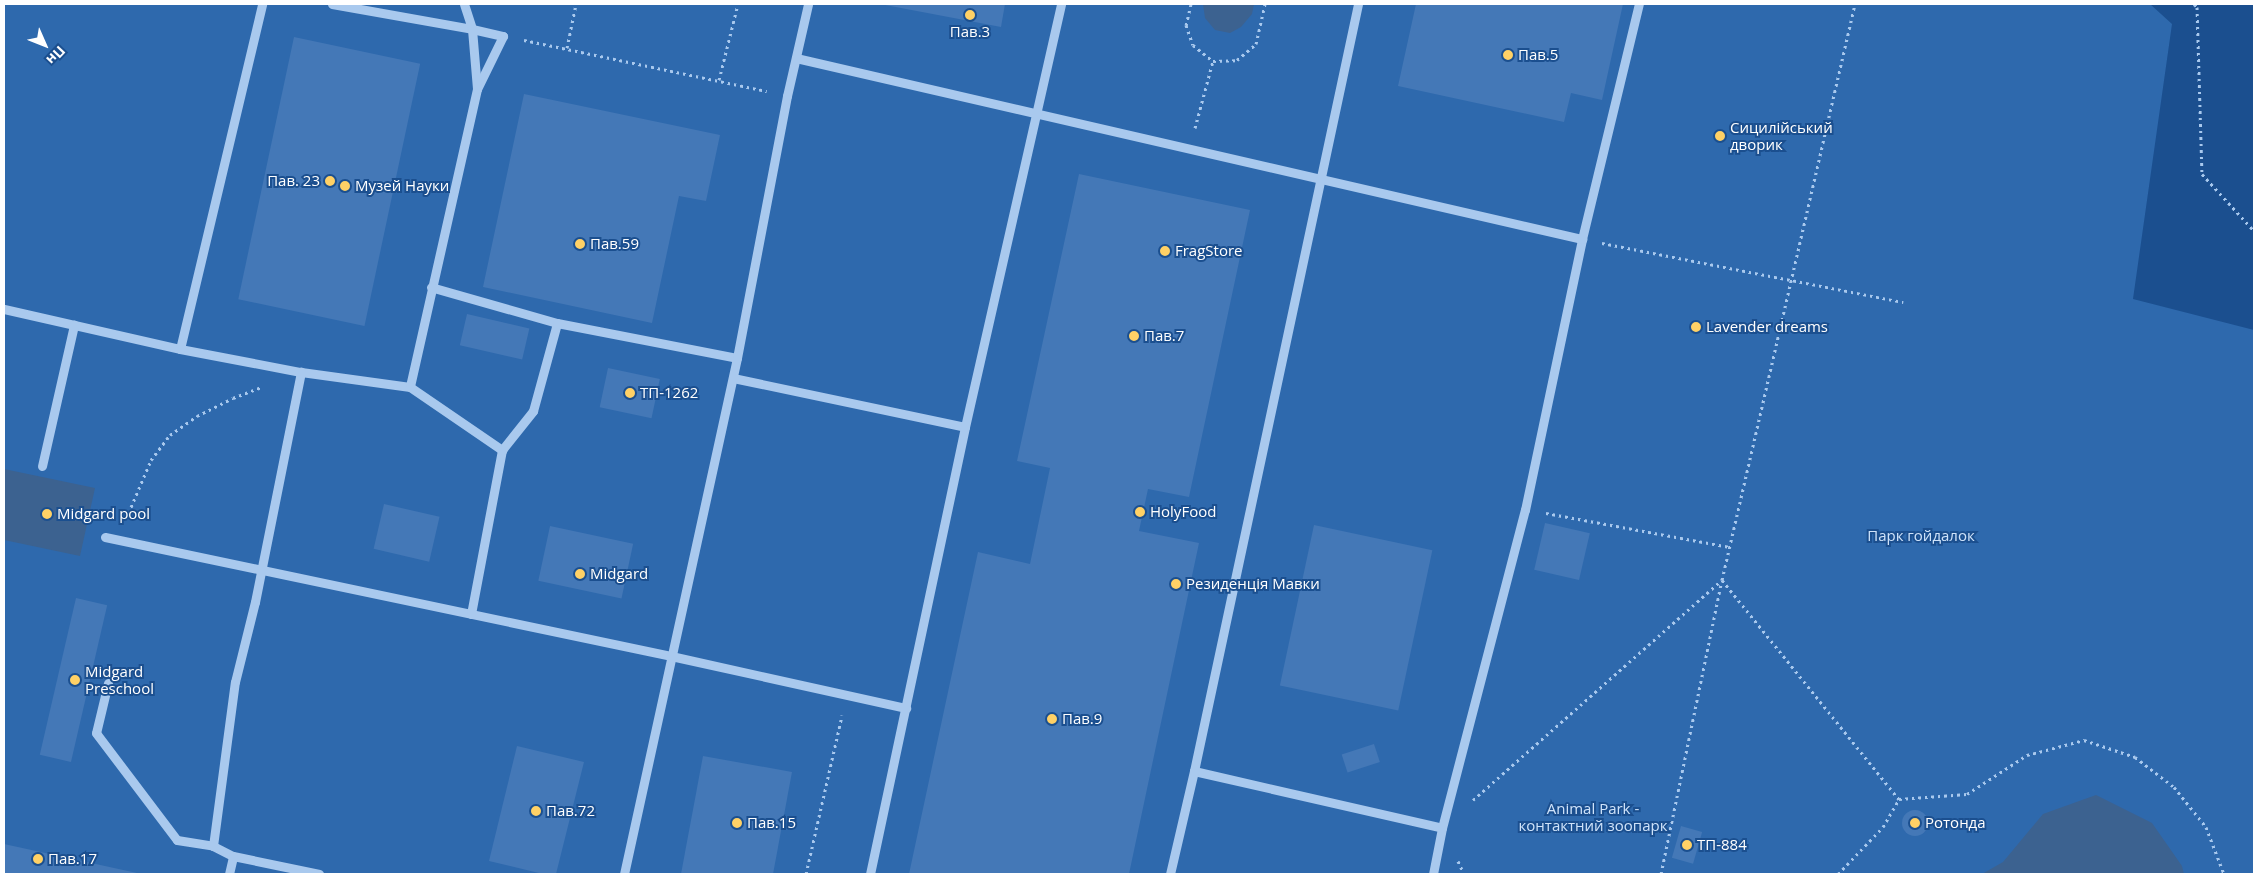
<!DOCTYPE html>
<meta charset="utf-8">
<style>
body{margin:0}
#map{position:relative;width:2258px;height:878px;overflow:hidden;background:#1b4f8f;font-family:"Open Sans",sans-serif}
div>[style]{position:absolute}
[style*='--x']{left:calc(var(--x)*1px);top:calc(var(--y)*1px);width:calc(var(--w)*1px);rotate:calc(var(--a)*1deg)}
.green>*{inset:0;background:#2e69ad}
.water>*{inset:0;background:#3c6290}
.building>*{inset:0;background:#4478b7;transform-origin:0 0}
.round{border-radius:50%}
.path>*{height:3px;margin-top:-1.5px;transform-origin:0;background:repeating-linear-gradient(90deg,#a9c9ee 0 2.5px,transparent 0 6.5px)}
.minor>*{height:9px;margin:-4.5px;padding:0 4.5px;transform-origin:4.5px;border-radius:4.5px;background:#a9c9ee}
.dots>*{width:14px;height:14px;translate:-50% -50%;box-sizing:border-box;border:2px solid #1b4f8f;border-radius:50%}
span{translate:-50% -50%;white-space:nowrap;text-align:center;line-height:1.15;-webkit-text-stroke:4px #1b4f8f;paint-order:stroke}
.poi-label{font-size:15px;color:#fff}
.left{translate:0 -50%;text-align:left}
.right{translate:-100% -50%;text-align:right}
.park-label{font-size:15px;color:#cfe3fa}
.frame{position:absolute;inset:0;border:5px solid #fff;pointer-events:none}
.north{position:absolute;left:20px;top:20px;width:50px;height:50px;-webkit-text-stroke:4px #1b4f8f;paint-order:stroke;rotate:134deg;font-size:14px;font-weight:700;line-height:20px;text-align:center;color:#fff}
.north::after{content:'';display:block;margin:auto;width:18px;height:22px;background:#fff;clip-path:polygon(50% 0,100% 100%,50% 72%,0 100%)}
</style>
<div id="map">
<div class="green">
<div style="clip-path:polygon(4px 4px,2150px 4px,2172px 24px,2133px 299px,2254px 330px,2254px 874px,4px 874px)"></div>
</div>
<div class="water">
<div style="clip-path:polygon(1203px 4px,1254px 4px,1252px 14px,1241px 27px,1230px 33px,1215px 30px,1205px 18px)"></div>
<div style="clip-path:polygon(4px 469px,95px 488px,80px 556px,4px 540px)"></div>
<div style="clip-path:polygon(2096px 795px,2152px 823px,2182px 866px,2184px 874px,1982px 874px,2003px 862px,2043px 814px)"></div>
</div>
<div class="building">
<div style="clip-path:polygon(880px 4px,1005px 4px,1001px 27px)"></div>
<div style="clip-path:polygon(1416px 4px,1623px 4px,1602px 100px,1571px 93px,1564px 122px,1398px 86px)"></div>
<div style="left:294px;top:37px;width:129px;height:268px;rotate:12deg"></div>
<div style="clip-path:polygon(524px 94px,720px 135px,706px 201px,679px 196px,652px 323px,483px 287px)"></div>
<div style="clip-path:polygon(1079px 174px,1250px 210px,1189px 497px,1148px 489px,1139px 531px,1199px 543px,1129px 874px,909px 874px,978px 552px,1030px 564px,1050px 468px,1017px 461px)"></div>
<div style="left:467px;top:314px;width:64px;height:32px;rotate:13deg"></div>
<div style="left:608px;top:368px;width:53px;height:40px;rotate:12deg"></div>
<div style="left:384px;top:504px;width:57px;height:46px;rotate:13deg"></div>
<div style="left:1545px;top:523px;width:46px;height:48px;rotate:13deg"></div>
<div style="left:1314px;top:525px;width:121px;height:164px;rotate:12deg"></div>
<div style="left:550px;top:526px;width:85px;height:56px;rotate:12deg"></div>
<div style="left:76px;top:598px;width:32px;height:161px;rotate:13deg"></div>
<div style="left:1374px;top:744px;width:19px;height:34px;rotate:72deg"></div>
<div style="clip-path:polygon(517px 746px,584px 762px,556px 874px,543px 874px,489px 861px)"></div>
<div style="clip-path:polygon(703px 756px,792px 772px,773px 874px,681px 874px)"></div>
<div class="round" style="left:1902px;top:810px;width:26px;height:26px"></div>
<div style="left:1681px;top:826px;width:22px;height:33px;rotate:16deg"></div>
<div style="clip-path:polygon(4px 844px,137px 873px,137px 874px,4px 874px)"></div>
</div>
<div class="path">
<div style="--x:1191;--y:4;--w:22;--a:103"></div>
<div style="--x:1186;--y:25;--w:21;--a:71"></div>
<div style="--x:1193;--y:45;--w:26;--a:39"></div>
<div style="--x:1213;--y:61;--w:24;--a:-2"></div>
<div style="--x:1237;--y:60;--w:25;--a:-40"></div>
<div style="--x:1256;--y:44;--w:41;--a:-77.3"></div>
<div style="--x:2194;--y:4;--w:4;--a:45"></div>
<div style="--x:2197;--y:7;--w:167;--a:88.3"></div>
<div style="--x:2202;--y:174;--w:77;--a:47.6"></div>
<div style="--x:524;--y:40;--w:248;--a:11.9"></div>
<div style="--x:567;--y:48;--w:45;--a:-78.4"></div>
<div style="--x:719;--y:80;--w:78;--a:-76"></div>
<div style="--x:1195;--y:128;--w:69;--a:-75"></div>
<div style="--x:1602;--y:243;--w:307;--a:11.1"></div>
<div style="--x:1546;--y:513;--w:187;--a:10.5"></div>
<div style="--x:126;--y:519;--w:64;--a:-67"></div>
<div style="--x:151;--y:460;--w:31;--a:-53"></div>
<div style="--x:170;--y:435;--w:33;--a:-35"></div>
<div style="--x:197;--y:416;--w:40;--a:-26.6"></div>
<div style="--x:233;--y:398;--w:30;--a:-21"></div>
<div style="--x:1473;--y:800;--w:332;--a:-41.5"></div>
<div style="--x:1722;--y:580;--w:282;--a:51.1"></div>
<div style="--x:1899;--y:799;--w:68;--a:-4.2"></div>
<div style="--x:1967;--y:794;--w:72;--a:-33"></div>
<div style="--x:2027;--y:755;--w:59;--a:-14.7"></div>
<div style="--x:2084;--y:740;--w:54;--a:18.4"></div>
<div style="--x:2135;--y:757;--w:49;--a:37.6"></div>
<div style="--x:2174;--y:787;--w:51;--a:51.3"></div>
<div style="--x:2206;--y:827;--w:50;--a:69"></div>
<div style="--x:1458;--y:861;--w:14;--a:65"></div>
<div style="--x:806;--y:874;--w:163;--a:-77.2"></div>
<div style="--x:1661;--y:874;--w:300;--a:-78.3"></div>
<div style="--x:1722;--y:580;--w:591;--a:-77"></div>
<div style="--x:1838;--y:874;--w:65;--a:-46.2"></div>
<div style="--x:1883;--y:827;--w:32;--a:-60"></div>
</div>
<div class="minor">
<div style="--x:332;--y:4;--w:142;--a:10.1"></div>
<div style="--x:472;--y:29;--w:32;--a:13"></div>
<div style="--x:503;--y:36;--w:59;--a:116.1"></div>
<div style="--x:477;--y:89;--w:305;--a:102.7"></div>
<div style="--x:464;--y:4;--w:26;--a:72"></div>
<div style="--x:472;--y:29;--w:60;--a:85.2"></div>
<div style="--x:796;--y:58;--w:807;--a:12.97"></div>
<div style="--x:4;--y:309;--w:180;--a:12.8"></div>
<div style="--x:180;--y:349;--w:123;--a:10.8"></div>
<div style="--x:301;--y:372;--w:110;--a:7.8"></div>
<div style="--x:410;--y:387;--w:112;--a:34.4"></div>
<div style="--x:502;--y:450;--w:50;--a:-51.5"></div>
<div style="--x:533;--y:411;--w:91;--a:-74.7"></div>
<div style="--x:557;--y:323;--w:131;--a:-164.1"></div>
<div style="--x:557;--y:323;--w:183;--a:11"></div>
<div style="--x:180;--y:349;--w:355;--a:-76.6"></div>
<div style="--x:733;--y:378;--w:237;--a:11.9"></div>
<div style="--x:42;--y:466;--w:145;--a:-77.2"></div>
<div style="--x:105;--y:537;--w:578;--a:11.87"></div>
<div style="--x:671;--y:656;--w:241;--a:12.5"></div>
<div style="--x:471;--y:614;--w:167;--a:-79.3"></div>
<div style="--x:108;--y:683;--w:51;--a:103.5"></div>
<div style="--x:96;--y:733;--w:134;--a:52.9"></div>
<div style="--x:177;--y:840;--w:36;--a:9"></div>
<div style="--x:213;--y:846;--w:22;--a:27"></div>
<div style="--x:233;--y:856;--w:88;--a:11.8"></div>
<div style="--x:1194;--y:771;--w:254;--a:12.9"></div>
<div style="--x:213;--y:846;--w:165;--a:-82.4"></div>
<div style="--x:235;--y:682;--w:82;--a:-76"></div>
<div style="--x:255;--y:602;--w:235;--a:-78.7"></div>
<div style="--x:229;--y:874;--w:18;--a:-77"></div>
<div style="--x:624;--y:874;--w:528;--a:-77.65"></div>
<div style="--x:737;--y:358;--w:267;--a:-79.2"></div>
<div style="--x:787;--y:96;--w:94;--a:-77.1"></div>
<div style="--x:870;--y:874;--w:457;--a:-78"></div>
<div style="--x:965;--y:427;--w:434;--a:-77.2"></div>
<div style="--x:1170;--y:874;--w:106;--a:-76.9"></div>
<div style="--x:1194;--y:771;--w:784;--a:-77.93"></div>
<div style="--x:1433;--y:874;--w:47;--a:-78.9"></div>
<div style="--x:1442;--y:828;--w:329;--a:-75.4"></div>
<div style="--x:1525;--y:510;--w:277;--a:-78.1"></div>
<div style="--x:1582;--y:239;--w:242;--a:-76.4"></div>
</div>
<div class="dots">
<div style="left:970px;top:15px;background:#ffd166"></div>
<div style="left:1508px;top:55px;background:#ffd166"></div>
<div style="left:1720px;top:136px;background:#ffd166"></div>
<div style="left:330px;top:181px;background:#ffd166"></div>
<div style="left:345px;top:186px;background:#ffd166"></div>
<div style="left:580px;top:244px;background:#ffd166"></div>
<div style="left:1165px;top:251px;background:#ffd166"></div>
<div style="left:1696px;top:327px;background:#ffd166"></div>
<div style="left:1134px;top:336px;background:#ffd166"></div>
<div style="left:630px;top:393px;background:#ffd166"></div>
<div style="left:1140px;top:512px;background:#ffd166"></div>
<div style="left:47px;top:514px;background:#ffd166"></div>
<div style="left:580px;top:574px;background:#ffd166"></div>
<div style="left:1176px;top:584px;background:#ffd166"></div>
<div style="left:75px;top:680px;background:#ffd166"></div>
<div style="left:1052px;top:719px;background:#ffd166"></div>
<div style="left:536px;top:811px;background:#ffd166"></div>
<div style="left:737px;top:823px;background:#ffd166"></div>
<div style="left:1915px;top:823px;background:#ffd166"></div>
<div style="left:1687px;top:845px;background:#ffd166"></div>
<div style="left:38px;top:859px;background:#ffd166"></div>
</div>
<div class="poi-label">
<span style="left:970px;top:32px">Пав.3</span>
<span class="left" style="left:1518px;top:55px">Пав.5</span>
<span class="left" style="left:1730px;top:136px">Сицилійський<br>дворик</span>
<span class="right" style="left:320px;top:181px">Пав. 23</span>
<span class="left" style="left:355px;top:186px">Музей Науки</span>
<span class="left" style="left:590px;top:244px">Пав.59</span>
<span class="left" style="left:1175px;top:251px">FragStore</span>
<span class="left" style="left:1706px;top:327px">Lavender dreams</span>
<span class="left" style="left:1144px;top:336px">Пав.7</span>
<span class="left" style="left:640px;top:393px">ТП-1262</span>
<span class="left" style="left:1150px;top:512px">HolyFood</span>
<span class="left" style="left:57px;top:514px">Midgard pool</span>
<span class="left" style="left:590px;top:574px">Midgard</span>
<span class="left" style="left:1186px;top:584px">Резиденція Мавки</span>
<span class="left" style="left:85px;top:680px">Midgard<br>Preschool</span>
<span class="left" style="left:1062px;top:719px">Пав.9</span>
<span class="left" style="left:546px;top:811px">Пав.72</span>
<span class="left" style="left:747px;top:823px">Пав.15</span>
<span class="left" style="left:1925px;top:823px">Ротонда</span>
<span class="left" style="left:1697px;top:845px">ТП-884</span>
<span class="left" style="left:48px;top:859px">Пав.17</span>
</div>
<div class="park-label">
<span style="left:1921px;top:536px">Парк гойдалок</span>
<span style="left:1593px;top:817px">Animal Park -<br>контактний зоопарк</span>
</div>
<div class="frame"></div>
<div class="north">Пн</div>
</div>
